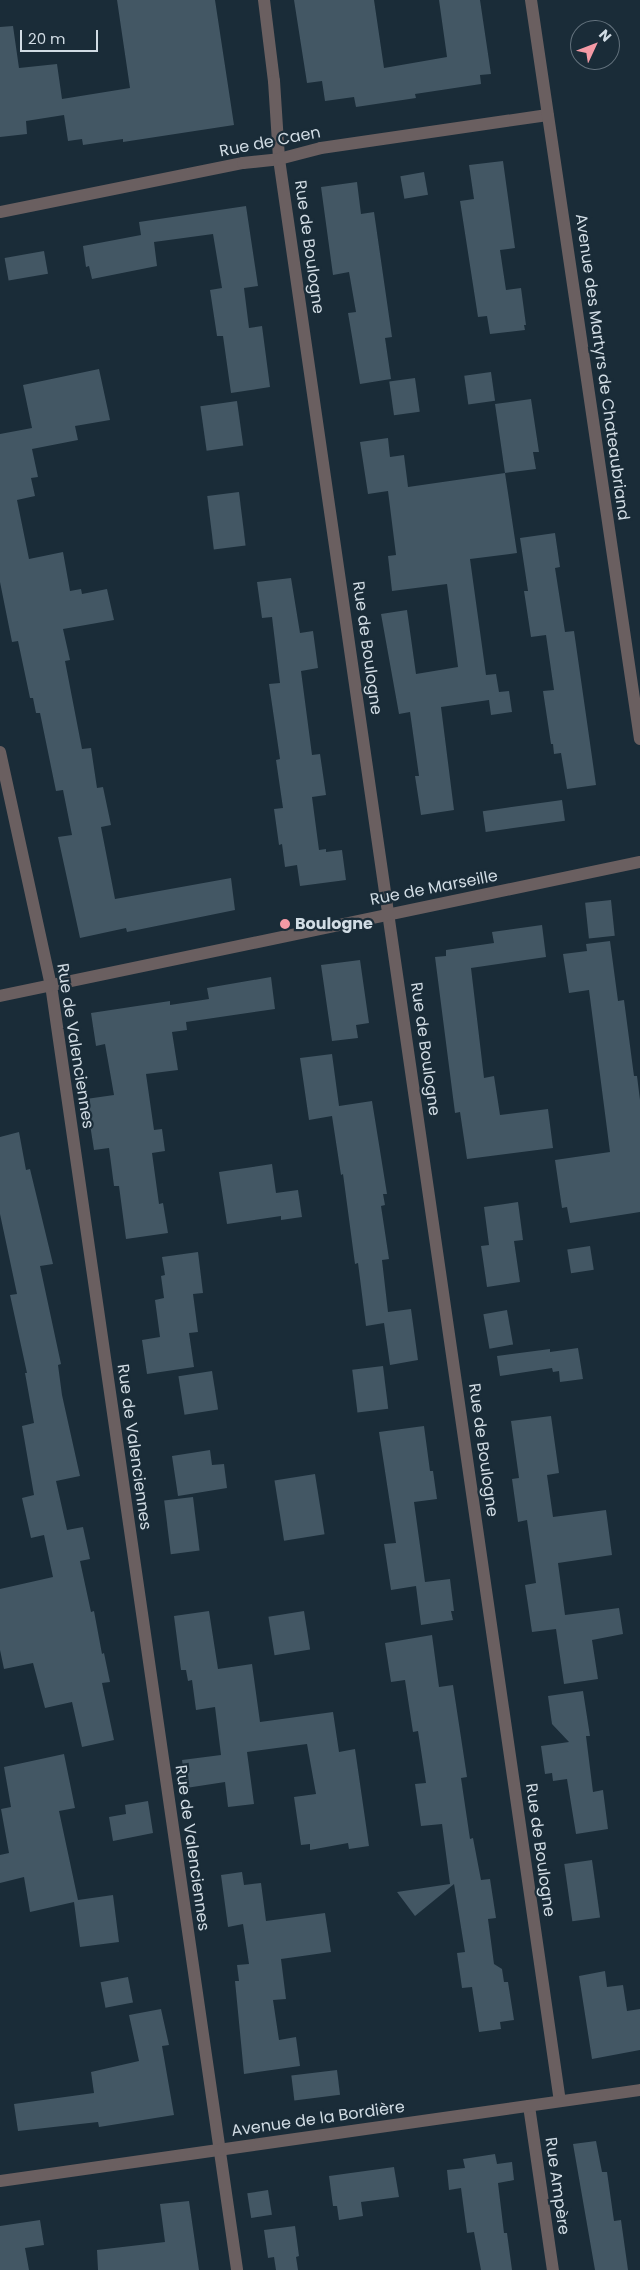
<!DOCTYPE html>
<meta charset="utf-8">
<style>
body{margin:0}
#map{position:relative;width:640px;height:2270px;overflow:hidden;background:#1a2c38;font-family:Poppins,sans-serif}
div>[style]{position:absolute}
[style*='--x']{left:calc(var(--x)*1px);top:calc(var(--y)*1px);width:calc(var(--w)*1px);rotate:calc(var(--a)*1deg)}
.building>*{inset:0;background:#435764;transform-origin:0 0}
.pedestrian>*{height:12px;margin:-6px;padding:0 6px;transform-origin:6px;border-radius:6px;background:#6a5f60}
.minor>*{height:12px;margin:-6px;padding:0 6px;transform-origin:6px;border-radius:6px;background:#6a5f60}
.tertiary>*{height:12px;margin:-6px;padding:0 6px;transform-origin:6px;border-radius:6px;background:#6a5f60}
.dots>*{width:14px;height:14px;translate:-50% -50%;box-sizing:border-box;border:2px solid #1a2c38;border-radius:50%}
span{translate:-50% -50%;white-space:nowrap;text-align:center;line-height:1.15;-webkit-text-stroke:4.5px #1a2c38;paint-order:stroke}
.street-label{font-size:16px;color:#d1dce4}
.poi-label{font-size:16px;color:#d1dce4;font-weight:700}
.left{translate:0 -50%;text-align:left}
.north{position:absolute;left:570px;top:20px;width:50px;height:50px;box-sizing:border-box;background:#1a2c38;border:1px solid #63727d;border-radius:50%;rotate:47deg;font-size:14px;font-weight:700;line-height:20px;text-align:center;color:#d1dce4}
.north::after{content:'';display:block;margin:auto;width:18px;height:22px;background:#f49aa5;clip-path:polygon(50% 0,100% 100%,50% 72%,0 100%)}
.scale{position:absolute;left:20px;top:30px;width:78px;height:22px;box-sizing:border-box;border:2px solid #d1dce4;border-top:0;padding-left:6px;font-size:15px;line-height:18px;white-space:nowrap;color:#d1dce4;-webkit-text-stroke:4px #1a2c38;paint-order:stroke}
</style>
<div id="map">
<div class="building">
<div style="clip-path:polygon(117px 0,215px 0,234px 125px,123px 142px,123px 139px,83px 145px,82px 139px,68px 141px,64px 115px,26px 121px,27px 134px,0 137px,0 27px,13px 26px,19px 68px,57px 64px,62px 99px,130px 88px)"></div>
<div style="clip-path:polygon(294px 0,374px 0,384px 68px,447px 57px,439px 0,480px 0,491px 74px,480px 75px,481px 84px,415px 94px,416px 98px,356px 107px,354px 97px,325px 101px,322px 81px,307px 83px)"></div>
<div style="clip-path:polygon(503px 161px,515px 248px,500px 250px,506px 290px,521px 288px,526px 325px,524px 325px,525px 330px,490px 334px,487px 316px,478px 317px,460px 201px,474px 199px,469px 165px)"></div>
<div style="left:424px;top:172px;width:23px;height:24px;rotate:80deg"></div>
<div style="clip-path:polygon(357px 182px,361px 214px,374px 212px,392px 337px,385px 338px,391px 379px,360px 384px,348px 313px,356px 312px,349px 272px,333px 275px,321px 187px)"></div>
<div style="clip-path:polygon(246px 206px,258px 286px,244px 288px,249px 328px,262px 326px,270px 387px,231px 393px,223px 336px,217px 336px,210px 290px,222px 288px,213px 234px,154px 242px,157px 266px,92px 279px,89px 266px,86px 267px,83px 246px,141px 235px,139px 222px)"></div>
<div style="left:44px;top:251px;width:23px;height:40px;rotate:80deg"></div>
<div style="clip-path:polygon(99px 369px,110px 420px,75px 426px,78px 440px,32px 449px,38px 477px,31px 478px,35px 496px,17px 500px,29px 559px,63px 552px,70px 591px,81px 589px,82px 594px,107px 589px,114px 620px,63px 629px,70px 660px,65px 661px,82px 749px,91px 748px,97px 788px,103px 787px,111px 825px,101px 827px,115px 899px,231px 878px,235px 910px,127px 932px,126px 928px,80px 938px,58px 837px,72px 835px,63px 790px,56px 791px,40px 713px,36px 713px,33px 698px,30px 698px,18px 641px,12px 642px,0 582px,0 434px,32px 428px,23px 385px)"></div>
<div style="left:491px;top:372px;width:29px;height:27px;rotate:82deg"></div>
<div style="left:415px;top:378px;width:34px;height:26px;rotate:82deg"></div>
<div style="clip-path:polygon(531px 399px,539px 452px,533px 452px,536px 469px,505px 473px,495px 404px)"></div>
<div style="left:237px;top:401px;width:45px;height:37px;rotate:82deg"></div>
<div style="clip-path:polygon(388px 438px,390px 457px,404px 455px,408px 487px,505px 473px,517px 553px,470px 559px,486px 675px,496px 674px,499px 692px,509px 691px,512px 712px,491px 715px,489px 700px,441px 707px,454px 810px,421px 815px,415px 776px,419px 776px,410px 712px,399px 714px,381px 614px,407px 610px,416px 674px,458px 667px,447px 584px,392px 591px,388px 556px,396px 555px,388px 491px,368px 494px,360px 442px)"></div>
<div style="left:239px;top:492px;width:54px;height:32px;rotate:83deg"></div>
<div style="clip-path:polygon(555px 533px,560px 567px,555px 568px,565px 632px,574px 631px,596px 785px,567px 789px,561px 753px,554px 754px,553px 744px,551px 744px,543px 691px,554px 690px,546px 635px,531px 637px,524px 591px,528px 591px,520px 538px)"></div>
<div style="clip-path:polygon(291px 578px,300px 633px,313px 631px,318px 668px,301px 671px,312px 755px,320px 754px,326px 795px,312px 797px,319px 850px,326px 849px,326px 852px,342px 850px,346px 880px,300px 886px,297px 865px,285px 867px,282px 844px,279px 845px,274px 809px,283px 808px,276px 760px,280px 759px,269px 684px,280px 683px,272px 617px,262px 618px,257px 582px)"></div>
<div style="left:562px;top:800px;width:21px;height:80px;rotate:82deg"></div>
<div style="left:611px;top:900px;width:36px;height:26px;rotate:84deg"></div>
<div style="clip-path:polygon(542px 925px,546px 957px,471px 968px,484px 1078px,494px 1076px,500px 1115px,548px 1109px,553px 1148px,467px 1159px,460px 1112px,455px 1113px,435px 957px,446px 956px,446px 950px,494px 943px,492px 932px)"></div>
<div style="clip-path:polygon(610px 941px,618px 1001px,624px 1000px,634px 1076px,637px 1076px,640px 1100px,640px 1212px,570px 1223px,567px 1207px,562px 1208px,555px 1160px,610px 1152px,589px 990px,569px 993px,563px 954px,587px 951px,586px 944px)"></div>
<div style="clip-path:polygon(360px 960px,369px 1023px,356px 1025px,358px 1038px,332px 1041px,321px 965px)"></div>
<div style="clip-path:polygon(271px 977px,275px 1009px,186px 1022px,187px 1030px,172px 1032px,178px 1070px,146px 1074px,154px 1130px,162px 1129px,165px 1151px,152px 1153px,159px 1204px,163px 1203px,168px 1233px,126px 1239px,119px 1186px,114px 1186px,109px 1148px,94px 1150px,86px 1099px,114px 1095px,105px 1044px,96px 1046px,91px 1013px,170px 1001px,170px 1005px,209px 999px,207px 988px)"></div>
<div style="clip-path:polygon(332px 1054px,339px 1106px,372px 1101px,387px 1194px,383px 1194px,385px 1205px,381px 1206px,389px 1259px,382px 1260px,388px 1312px,411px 1309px,418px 1360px,390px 1365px,384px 1323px,366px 1326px,358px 1263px,355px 1264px,343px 1174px,341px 1175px,332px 1116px,309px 1120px,300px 1058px)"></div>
<div style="clip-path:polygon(19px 1132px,26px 1170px,30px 1169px,53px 1264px,40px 1266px,61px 1364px,58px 1365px,62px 1395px,80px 1476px,56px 1481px,67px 1530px,83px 1527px,90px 1559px,80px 1561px,91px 1612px,94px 1611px,102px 1654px,104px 1653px,110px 1682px,102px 1683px,114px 1740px,82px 1747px,72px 1702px,45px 1708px,33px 1663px,4px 1669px,0 1650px,0 1589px,53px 1577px,44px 1535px,31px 1538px,22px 1498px,34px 1495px,22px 1426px,34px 1423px,25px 1373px,27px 1373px,10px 1295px,17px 1294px,0 1214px,0 1137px)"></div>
<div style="clip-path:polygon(272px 1164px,276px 1193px,298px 1190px,302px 1217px,281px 1220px,281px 1216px,227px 1224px,219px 1172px)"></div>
<div style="clip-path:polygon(518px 1202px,523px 1240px,514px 1241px,520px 1282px,487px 1287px,481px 1246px,489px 1245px,484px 1207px)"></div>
<div style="left:590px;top:1246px;width:24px;height:23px;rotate:81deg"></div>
<div style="clip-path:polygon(198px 1252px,203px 1293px,193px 1294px,198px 1332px,189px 1333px,194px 1367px,147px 1374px,142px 1340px,160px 1337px,155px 1300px,164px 1298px,161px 1276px,165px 1275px,162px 1257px)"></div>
<div style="left:507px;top:1310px;width:35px;height:24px;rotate:80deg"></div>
<div style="clip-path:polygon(578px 1348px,583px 1379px,560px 1382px,559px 1371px,553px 1372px,552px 1368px,500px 1376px,497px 1356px,550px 1349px,550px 1352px)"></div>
<div style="left:383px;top:1366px;width:43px;height:31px;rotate:83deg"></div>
<div style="left:212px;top:1371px;width:39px;height:34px;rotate:81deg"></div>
<div style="clip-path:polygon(551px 1416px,559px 1473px,547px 1475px,553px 1517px,606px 1510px,612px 1555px,558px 1563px,565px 1615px,619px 1608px,623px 1634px,592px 1640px,598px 1679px,564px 1684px,556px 1629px,532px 1632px,525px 1585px,536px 1583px,527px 1520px,518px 1522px,512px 1479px,519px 1478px,511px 1421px)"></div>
<div style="clip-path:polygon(424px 1426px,430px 1471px,433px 1471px,437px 1499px,414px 1502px,425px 1582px,450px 1579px,454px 1611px,451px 1611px,453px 1620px,421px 1625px,416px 1586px,391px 1590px,384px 1544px,396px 1543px,379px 1432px)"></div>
<div style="clip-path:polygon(210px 1450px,212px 1465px,224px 1464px,227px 1488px,178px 1496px,172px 1456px)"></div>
<div style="left:315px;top:1474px;width:61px;height:41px;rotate:81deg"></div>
<div style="left:193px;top:1497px;width:54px;height:29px;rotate:83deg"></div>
<div style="clip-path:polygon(209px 1611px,218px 1669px,252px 1664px,260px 1722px,333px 1712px,339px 1752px,355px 1749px,369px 1846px,349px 1849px,348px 1843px,310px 1850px,310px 1844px,301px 1845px,294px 1797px,316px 1794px,307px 1744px,247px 1752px,254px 1804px,228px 1807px,225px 1782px,186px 1788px,182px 1760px,221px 1755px,215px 1707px,196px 1710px,192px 1680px,188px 1681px,186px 1670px,181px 1670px,174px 1616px)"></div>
<div style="left:304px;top:1611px;width:39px;height:36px;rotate:81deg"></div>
<div style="clip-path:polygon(432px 1635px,439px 1687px,453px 1685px,467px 1777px,461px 1778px,470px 1839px,473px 1838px,481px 1880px,490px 1879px,496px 1918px,488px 1919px,494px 1964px,502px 1969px,504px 1982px,508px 1982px,514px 2020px,500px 2022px,501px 2029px,479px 2032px,472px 1987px,462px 1988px,457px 1953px,465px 1952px,454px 1884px,415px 1916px,397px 1892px,450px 1884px,442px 1824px,421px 1826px,415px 1784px,426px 1783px,418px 1731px,413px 1732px,405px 1680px,391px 1682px,385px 1643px)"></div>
<div style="clip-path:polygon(583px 1691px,590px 1736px,586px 1736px,593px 1792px,603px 1790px,608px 1829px,576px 1834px,567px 1779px,553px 1781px,552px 1773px,545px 1774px,541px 1746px,569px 1742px,552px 1724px,548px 1696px)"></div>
<div style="clip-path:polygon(64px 1754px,75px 1808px,59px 1811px,78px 1900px,113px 1895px,119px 1942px,80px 1947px,74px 1902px,30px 1912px,24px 1877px,0 1883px,0 1855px,9px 1853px,1px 1809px,11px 1807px,4px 1767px)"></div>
<div style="clip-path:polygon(148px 1801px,153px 1833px,113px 1841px,109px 1817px,126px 1814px,125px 1805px)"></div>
<div style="left:592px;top:1860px;width:58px;height:28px;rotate:82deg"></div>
<div style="clip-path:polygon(242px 1872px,244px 1885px,261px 1883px,266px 1921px,325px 1913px,331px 1952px,281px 1959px,286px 1999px,273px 2000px,279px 2040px,296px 2037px,300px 2066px,244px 2074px,235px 1981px,239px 1981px,237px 1965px,249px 1964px,243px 1924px,228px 1927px,221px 1875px)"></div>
<div style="clip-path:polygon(605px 1971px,607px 1987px,623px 1985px,627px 2011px,640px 2009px,640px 2050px,592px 2059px,579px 1976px)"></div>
<div style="left:128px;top:1977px;width:26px;height:28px;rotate:79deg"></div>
<div style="clip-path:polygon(161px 2009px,169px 2045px,162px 2046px,174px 2115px,99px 2127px,98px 2122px,18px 2131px,14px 2104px,94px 2093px,91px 2072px,139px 2061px,129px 2015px)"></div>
<div style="left:337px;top:2070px;width:25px;height:46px;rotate:83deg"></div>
<div style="clip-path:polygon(596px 2141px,602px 2172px,607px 2172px,614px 2221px,621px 2220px,628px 2270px,595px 2270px,573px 2144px)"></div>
<div style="clip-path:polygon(495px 2154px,497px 2164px,512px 2162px,514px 2180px,498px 2183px,504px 2233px,507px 2233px,512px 2270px,481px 2270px,474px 2232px,467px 2233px,461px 2188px,449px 2190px,447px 2170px,465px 2168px,463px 2159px)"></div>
<div style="clip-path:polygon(394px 2167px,399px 2197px,361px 2202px,363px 2216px,339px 2220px,337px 2206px,333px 2206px,329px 2176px)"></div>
<div style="left:268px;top:2190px;width:25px;height:21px;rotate:81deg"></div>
<div style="clip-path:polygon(189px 2201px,199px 2270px,98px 2270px,97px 2250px,165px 2242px,160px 2204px)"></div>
<div style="clip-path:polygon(40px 2220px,44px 2245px,25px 2248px,29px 2270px,0 2270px,0 2226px)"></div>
<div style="clip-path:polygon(295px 2226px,299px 2256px,296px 2257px,298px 2270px,276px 2270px,274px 2257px,268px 2258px,264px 2230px)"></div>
</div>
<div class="pedestrian">
<div style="--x:264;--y:0;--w:82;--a:83"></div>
</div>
<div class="minor">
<div style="--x:274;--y:81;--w:78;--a:86.3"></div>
<div style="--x:279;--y:159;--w:1962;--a:81.77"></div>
<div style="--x:0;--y:212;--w:248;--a:-11.4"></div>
<div style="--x:243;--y:163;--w:36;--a:-6"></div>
<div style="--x:279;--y:159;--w:43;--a:-14.7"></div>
<div style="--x:321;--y:148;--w:229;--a:-8.3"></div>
<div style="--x:0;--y:752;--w:239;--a:77.7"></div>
<div style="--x:51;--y:985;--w:1298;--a:81.76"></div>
<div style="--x:0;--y:996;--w:654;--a:-11.83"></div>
<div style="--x:529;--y:2106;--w:166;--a:81.7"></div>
<div style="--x:0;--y:2181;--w:646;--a:-8.09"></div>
</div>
<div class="tertiary">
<div style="--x:531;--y:0;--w:747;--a:81.61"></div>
</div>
<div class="dots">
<div style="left:285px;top:924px;background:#f49aa5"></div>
</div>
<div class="street-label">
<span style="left:270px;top:142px;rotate:-11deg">Rue de Caen</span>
<span style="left:309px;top:247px;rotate:82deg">Rue de Boulogne</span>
<span style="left:602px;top:367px;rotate:82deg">Avenue des Martyrs de Chateaubriand</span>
<span style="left:367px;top:648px;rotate:82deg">Rue de Boulogne</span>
<span style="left:434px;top:888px;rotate:-11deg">Rue de Marseille</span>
<span style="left:75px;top:1046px;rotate:81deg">Rue de Valenciennes</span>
<span style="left:425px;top:1049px;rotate:82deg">Rue de Boulogne</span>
<span style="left:134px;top:1447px;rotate:82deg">Rue de Valenciennes</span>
<span style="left:483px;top:1450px;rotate:82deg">Rue de Boulogne</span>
<span style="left:192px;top:1848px;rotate:82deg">Rue de Valenciennes</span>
<span style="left:540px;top:1850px;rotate:82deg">Rue de Boulogne</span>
<span style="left:318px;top:2119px;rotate:-8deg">Avenue de la Bordière</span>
<span style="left:557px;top:2186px;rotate:82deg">Rue Ampère</span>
</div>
<div class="poi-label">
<span class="left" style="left:295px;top:924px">Boulogne</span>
</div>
<div class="north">N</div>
<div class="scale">20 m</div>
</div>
